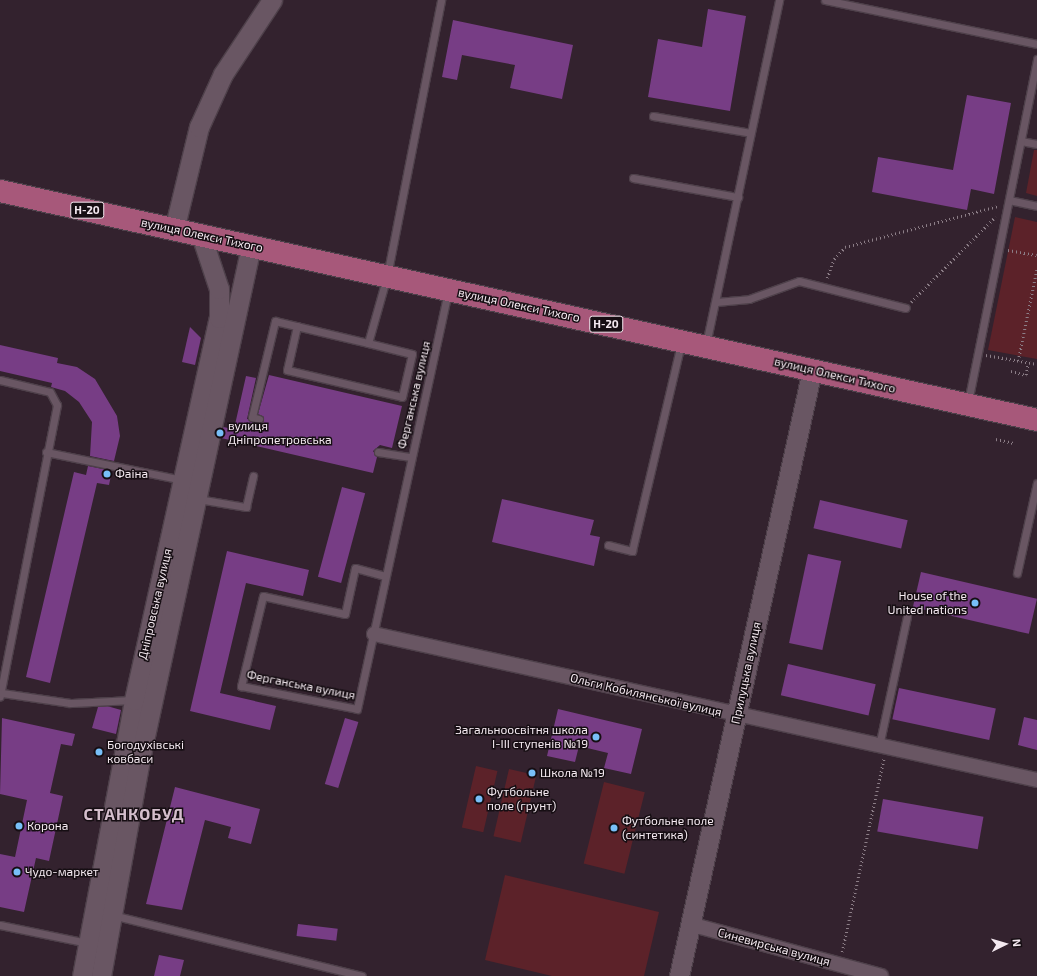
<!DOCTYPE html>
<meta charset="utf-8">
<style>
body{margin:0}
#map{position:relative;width:1037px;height:976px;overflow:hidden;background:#33222e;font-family:"Exo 2",sans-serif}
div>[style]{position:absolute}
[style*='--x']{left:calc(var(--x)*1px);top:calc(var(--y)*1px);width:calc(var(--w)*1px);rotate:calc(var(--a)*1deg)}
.green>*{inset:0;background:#5c2229;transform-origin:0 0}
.building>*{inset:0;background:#773d85;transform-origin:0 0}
.path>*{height:2.5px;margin-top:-1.25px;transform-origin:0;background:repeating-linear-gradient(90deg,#8c7e87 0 1px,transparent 0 4px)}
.roads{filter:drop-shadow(1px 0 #4e404a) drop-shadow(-1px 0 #4e404a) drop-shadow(0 1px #4e404a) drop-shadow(0 -1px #4e404a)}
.lane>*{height:7px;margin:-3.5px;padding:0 3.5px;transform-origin:3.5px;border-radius:3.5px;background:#695663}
.street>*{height:14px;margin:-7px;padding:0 7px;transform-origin:7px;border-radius:7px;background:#695663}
.secondary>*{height:19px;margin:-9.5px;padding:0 9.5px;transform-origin:9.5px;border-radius:9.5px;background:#695663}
.primary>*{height:22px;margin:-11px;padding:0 11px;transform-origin:11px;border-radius:11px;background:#a7587a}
.dots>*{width:11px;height:11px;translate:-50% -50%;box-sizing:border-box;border:2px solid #160e13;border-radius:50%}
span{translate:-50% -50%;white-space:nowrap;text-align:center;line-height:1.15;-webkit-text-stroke:3px #160e13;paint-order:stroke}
.shield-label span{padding:1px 3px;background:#160e13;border:1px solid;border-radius:3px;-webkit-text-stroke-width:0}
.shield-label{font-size:11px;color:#f4e9f0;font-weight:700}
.street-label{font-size:12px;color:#f4e9f0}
.poi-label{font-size:12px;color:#f4e9f0}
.left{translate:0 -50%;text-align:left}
.right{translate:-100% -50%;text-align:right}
.district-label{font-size:16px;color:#d4becc;font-weight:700;letter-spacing:1px}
.north{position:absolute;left:985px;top:924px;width:40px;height:40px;-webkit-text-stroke:3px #160e13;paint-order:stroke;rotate:85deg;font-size:11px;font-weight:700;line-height:16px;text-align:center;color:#f4e9f0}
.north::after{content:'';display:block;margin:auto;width:14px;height:18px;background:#f4e9f0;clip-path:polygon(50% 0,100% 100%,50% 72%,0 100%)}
</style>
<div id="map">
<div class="green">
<div style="clip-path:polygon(1034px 150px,1037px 150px,1037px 196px,1026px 193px)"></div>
<div style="clip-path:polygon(1015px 217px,1037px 222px,1037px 359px,988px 350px)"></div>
<div style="left:476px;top:766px;width:22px;height:63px;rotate:13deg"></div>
<div style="left:509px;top:769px;width:28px;height:69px;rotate:13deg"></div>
<div style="left:604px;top:782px;width:42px;height:84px;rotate:14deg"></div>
<div style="clip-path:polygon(505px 875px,659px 912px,644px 976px,552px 976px,485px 960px)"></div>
</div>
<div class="building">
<div style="clip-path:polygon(708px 9px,746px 16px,730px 111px,648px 97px,658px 39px,702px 47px)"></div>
<div style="clip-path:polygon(453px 20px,573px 45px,562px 99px,510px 88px,515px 65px,462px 55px,457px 80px,442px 77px)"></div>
<div style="clip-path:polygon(967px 95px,1011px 103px,994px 194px,971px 189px,967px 210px,872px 192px,878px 157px,953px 170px)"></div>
<div style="clip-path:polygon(190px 327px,201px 338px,195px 365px,182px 362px)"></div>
<div style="clip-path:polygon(0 345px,58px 358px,57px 363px,77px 367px,95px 379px,117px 416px,120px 436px,114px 461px,90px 456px,92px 422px,79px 402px,65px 391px,51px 387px,52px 383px,0 371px)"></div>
<div style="clip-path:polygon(269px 375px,402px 406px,392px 448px,380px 445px,373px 451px,377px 457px,373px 473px,221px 438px,223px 427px,234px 429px,246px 376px,256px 378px,247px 419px,263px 422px,264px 417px,258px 414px)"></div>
<div style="clip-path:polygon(88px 466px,112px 471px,109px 485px,97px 483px,50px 683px,26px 677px,74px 472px,86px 475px)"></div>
<div style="left:342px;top:487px;width:24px;height:93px;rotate:15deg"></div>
<div style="clip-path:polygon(502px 499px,594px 520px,590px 535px,600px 537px,594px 566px,492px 542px)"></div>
<div style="left:820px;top:500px;width:90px;height:29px;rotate:13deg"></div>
<div style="clip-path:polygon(227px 551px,309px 570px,303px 596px,246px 583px,220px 693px,276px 706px,270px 730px,190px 711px)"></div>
<div style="left:808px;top:554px;width:34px;height:91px;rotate:12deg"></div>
<div style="left:921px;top:572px;width:119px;height:36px;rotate:13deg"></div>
<div style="left:788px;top:664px;width:90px;height:32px;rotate:13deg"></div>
<div style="left:899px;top:688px;width:99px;height:32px;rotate:12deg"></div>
<div style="clip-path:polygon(107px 706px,121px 710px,116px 734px,92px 728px,98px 707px)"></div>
<div style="clip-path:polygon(558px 709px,642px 729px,631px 774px,604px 768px,608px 753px,579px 746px,575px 762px,547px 756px)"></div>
<div style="clip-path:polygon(1024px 717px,1037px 720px,1037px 750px,1018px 745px)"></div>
<div style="clip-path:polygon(2px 718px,75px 734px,72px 746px,61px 744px,50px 793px,63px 796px,49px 861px,36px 858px,24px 912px,0 907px,0 854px,15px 857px,27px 800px,0 794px)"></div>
<div style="left:345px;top:718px;width:14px;height:69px;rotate:17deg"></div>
<div style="clip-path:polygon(175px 787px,260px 809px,251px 844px,228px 838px,231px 827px,205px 820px,182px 910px,146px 904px)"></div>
<div style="left:883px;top:799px;width:102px;height:33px;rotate:10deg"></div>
<div style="left:298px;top:924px;width:40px;height:12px;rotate:7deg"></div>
<div style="clip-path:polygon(159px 955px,184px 960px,180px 976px,154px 976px)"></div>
</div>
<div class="path">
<div style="--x:1008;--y:250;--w:29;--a:10"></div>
<div style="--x:827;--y:278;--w:20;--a:-70"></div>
<div style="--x:834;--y:259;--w:16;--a:-47"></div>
<div style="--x:845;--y:247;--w:158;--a:-15"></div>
<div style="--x:911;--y:302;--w:120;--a:-45.3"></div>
<div style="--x:986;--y:355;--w:52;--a:10"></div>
<div style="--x:1018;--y:361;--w:95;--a:-78.5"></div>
<div style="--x:1011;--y:371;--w:16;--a:15"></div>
<div style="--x:1026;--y:375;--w:12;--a:-81"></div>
<div style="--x:996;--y:439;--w:18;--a:13"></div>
<div style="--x:842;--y:952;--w:198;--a:-77.8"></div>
</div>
<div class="roads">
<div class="lane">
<div style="--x:825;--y:0;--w:217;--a:11.7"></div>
<div style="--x:653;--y:116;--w:99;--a:9.8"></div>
<div style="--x:1021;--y:141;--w:16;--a:11"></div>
<div style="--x:633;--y:178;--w:107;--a:10.3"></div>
<div style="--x:1009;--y:200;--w:29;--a:12"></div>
<div style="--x:716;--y:302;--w:33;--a:-5"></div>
<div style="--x:749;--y:299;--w:53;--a:-19.8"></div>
<div style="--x:799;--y:281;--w:110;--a:14.2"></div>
<div style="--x:297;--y:326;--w:45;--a:102.8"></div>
<div style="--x:287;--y:370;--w:118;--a:13.2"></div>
<div style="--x:402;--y:397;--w:44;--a:-76.9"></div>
<div style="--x:412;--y:354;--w:45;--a:-166"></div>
<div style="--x:706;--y:344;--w:352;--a:-78"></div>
<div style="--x:0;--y:380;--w:51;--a:13.5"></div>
<div style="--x:50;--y:392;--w:15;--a:62"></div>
<div style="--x:57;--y:405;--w:297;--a:101.1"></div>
<div style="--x:968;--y:402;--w:350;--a:-78.6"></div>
<div style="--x:259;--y:419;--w:7;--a:-164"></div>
<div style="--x:252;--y:417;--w:99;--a:-76.5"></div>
<div style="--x:275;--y:321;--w:96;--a:13.3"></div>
<div style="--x:368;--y:343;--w:70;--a:-74.2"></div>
<div style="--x:387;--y:276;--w:281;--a:-78.9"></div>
<div style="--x:46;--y:452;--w:140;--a:11.6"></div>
<div style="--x:378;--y:452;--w:33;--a:9"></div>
<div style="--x:198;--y:499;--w:49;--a:9.5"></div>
<div style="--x:246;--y:507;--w:32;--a:-77"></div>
<div style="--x:608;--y:545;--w:25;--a:14"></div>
<div style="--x:632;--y:551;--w:213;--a:-76.7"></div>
<div style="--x:1017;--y:573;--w:92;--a:-77.5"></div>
<div style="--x:385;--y:576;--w:31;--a:-165"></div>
<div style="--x:355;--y:568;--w:47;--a:102.3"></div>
<div style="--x:345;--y:614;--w:84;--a:-167.6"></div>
<div style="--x:263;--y:596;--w:93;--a:103.7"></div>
<div style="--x:241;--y:686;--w:118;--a:11.2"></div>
<div style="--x:357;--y:709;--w:427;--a:-77.7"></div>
<div style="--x:2;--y:693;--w:69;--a:8.4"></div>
<div style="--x:70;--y:703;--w:64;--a:-2.7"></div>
<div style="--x:879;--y:746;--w:133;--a:-77.8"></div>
<div style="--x:112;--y:915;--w:257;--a:13.7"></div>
<div style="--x:0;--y:925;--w:90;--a:11.6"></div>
</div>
<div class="street">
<div style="--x:374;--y:634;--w:679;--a:12.42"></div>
<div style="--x:690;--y:924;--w:198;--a:15.2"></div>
</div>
<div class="secondary">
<div style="--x:174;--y:230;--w:106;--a:-76.4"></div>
<div style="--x:199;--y:127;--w:58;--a:-65.6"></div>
<div style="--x:223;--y:74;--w:89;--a:-56.5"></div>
<div style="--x:82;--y:976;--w:281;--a:-79.3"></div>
<div style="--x:134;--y:700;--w:391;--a:-77.5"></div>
<div style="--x:219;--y:318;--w:29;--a:-90"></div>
<div style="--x:219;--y:289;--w:57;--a:-108.4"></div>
<div style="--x:101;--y:976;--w:220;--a:-79.8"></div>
<div style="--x:140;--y:759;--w:525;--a:-77.79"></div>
<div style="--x:679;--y:976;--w:620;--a:-77.62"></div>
</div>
<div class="primary">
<div style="--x:0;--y:191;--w:1062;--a:12.45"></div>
</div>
</div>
<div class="dots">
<div style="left:220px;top:433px;background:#78bff8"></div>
<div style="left:107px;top:474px;background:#78bff8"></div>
<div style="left:975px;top:603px;background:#78bff8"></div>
<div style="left:596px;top:737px;background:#78bff8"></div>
<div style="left:99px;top:752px;background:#78bff8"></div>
<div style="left:532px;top:773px;background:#78bff8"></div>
<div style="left:479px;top:799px;background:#78bff8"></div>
<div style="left:19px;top:826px;background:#78bff8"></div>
<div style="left:614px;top:828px;background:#78bff8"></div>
<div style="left:17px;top:872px;background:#78bff8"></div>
</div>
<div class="shield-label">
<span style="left:87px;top:210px">Н-20</span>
<span style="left:606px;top:324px">Н-20</span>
</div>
<div class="street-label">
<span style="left:202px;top:235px;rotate:12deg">вулиця Олекси Тихого</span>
<span style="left:519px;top:305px;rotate:12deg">вулиця Олекси Тихого</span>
<span style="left:835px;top:375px;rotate:13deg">вулиця Олекси Тихого</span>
<span style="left:414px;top:395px;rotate:-77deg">Ферганська вулиця</span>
<span style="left:155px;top:604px;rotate:-77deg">Дніпровська вулиця</span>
<span style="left:746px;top:673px;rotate:-78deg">Прилуцька вулиця</span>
<span style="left:301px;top:685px;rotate:11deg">Ферганська вулиця</span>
<span style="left:646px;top:695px;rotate:13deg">Ольги Кобилянської вулиця</span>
<span style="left:774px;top:947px;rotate:15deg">Синевирська вулиця</span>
</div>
<div class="poi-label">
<span class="left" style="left:228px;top:433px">вулиця<br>Дніпропетровська</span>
<span class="left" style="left:115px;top:474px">Фаіна</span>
<span class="right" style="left:967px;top:603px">House of the<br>United nations</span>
<span class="right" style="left:588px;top:737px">Загальноосвітня школа<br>І-ІІІ ступенів №19</span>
<span class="left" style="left:107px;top:752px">Богодухівські<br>ковбаси</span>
<span class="left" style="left:540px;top:773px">Школа №19</span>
<span class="left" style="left:487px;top:799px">Футбольне<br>поле (грунт)</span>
<span class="left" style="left:622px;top:828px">Футбольне поле<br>(синтетика)</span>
<span class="left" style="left:27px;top:826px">Корона</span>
<span class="left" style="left:25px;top:872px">Чудо-маркет</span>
</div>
<div class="district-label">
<span style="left:134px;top:814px">СТАНКОБУД</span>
</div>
<div class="north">N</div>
</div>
